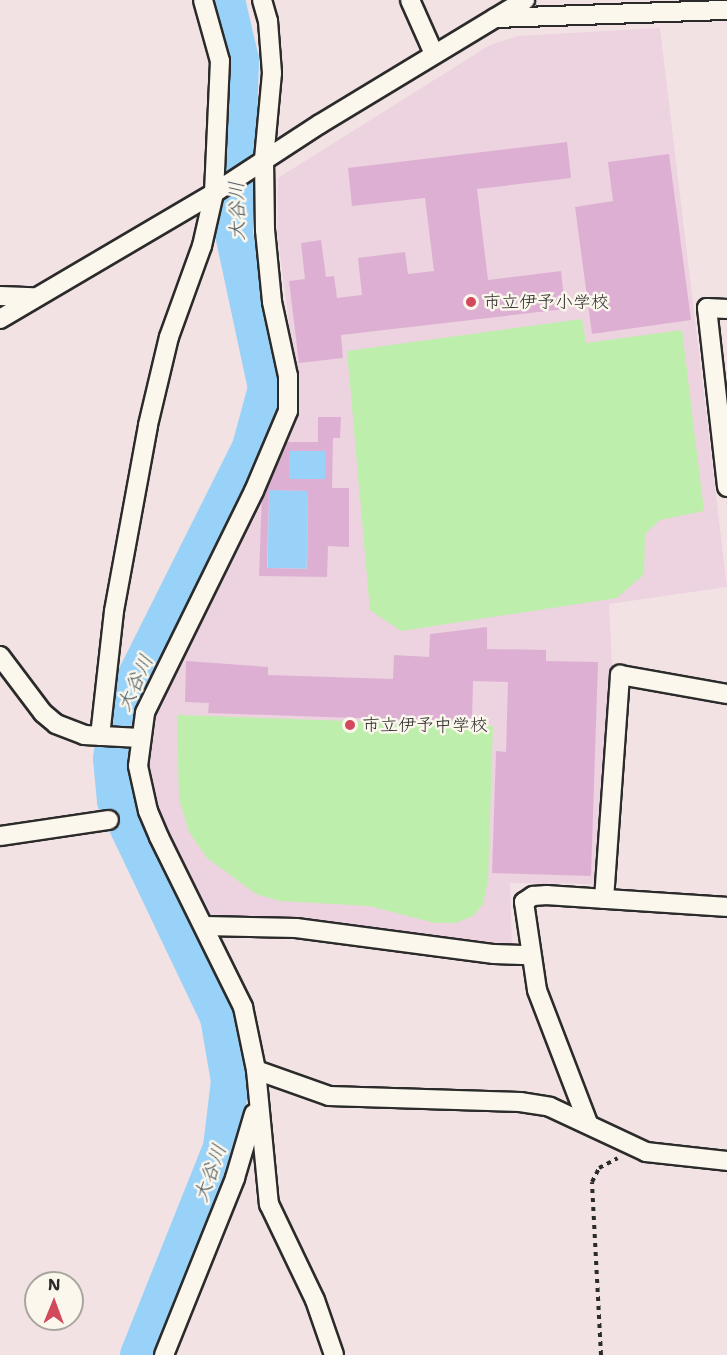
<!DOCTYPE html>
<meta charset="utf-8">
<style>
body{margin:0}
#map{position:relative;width:727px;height:1355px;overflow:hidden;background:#f2e2e4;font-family:"Shantell Sans","Klee One",sans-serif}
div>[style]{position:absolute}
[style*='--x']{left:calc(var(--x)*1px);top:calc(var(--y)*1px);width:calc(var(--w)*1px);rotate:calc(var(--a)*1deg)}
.built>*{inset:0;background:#ecd3df}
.green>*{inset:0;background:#beeeac}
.water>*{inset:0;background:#99d2f9;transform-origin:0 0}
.river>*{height:38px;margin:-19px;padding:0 19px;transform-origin:19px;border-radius:19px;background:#99d2f9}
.building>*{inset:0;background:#ddb0d3}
.path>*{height:4px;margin-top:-2px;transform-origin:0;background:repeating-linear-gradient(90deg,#2b2b2b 0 4.5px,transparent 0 9px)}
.roads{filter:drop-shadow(2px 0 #2b2b2b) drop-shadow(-2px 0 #2b2b2b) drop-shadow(0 2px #2b2b2b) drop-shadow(0 -2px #2b2b2b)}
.street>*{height:18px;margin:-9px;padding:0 9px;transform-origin:9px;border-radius:9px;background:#fbf7ec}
.dots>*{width:16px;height:16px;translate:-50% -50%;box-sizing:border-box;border:3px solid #fbf7ec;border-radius:50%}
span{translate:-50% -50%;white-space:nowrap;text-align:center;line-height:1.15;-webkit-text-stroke:5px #fbf7ec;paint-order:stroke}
.poi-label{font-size:18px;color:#2b2b2b}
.left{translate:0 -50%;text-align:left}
.water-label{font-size:20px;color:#46555e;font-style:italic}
.north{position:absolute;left:24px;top:1271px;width:60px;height:60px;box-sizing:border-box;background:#fbf7ec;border:2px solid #a8a59f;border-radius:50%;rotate:1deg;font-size:16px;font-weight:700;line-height:24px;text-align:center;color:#2b2b2b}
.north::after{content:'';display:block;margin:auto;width:21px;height:27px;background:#d1495b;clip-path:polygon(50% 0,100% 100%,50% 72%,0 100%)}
</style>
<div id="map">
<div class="built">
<div style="clip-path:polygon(660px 28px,727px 587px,609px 604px,612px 666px,598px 884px,510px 883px,512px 947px,427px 938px,380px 928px,212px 919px,162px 823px,152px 797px,147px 766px,154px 710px,293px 412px,294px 363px,277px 231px,278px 178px,490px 45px,518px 36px)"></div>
</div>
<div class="green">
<div style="clip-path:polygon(582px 319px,586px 343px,682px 330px,704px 511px,660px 520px,645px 534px,644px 574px,617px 598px,401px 631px,370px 610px,347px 351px)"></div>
<div style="clip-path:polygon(177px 715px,493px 726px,488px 880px,483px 904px,473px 916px,455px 923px,435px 923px,369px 906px,280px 901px,256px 894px,207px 858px,189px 832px,179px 799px)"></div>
</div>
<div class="water">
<div style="left:289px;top:451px;width:36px;height:28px"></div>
<div style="left:269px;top:490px;width:39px;height:78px;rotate:1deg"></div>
</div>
<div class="river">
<div style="--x:139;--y:1355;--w:224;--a:-68.2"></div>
<div style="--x:222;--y:1147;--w:66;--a:-83.1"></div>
<div style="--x:230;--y:1081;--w:65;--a:-99.8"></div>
<div style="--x:219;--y:1017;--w:239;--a:-115.5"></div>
<div style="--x:116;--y:801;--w:42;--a:-95.4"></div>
<div style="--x:112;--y:759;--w:49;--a:-81.7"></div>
<div style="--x:119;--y:711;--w:295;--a:-63.4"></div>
<div style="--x:251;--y:447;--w:61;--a:-74.8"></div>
<div style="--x:267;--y:388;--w:157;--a:-102.1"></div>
<div style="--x:234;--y:234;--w:174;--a:-88"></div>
<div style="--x:240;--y:60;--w:62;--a:-103.1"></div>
</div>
<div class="building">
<div style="clip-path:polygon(567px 142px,571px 178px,477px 189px,488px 280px,561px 271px,565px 309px,341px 335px,343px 358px,299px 363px,289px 281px,305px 279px,301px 243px,321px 240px,326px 277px,334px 276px,337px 298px,362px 295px,358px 258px,405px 252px,408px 274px,434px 271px,425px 198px,352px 206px,348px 168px)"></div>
<div style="clip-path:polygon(669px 154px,691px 320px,592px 334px,575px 207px,613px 201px,608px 162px)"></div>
<div style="clip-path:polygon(evenodd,318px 417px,341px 417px,340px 438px,333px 438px,332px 488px,349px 488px,349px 547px,328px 546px,327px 577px,259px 576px,262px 493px,285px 442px,318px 442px,318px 417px,289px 451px,325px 451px,325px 479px,289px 479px,289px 451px,318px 417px,269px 490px,308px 491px,307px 569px,267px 568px,269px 490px)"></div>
<div style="clip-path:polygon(487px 627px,487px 649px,546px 650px,546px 661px,598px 662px,591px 876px,492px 873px,496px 751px,506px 752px,508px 682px,473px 681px,472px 722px,208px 713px,209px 703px,185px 702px,186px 661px,268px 667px,268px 675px,393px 679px,394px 655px,429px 657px,430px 634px)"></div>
</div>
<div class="path">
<div style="--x:601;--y:1355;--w:173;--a:-93"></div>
<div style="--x:592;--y:1182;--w:16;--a:-63"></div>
<div style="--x:599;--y:1168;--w:21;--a:-28"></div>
</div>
<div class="roads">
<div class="street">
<div style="--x:262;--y:0;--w:22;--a:74"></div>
<div style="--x:268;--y:21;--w:52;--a:85.6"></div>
<div style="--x:272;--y:73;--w:86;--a:95.3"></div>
<div style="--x:264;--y:159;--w:71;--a:89.2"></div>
<div style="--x:265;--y:230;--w:72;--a:84.4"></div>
<div style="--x:272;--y:302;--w:76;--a:77.8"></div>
<div style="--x:288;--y:376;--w:35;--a:90"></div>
<div style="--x:288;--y:411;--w:87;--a:113"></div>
<div style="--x:254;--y:491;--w:247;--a:116.2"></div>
<div style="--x:145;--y:713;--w:53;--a:97.5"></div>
<div style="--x:138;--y:766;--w:46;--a:77.5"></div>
<div style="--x:148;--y:811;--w:28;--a:67"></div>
<div style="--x:159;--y:837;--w:190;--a:63.7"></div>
<div style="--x:243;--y:1007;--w:64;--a:78.3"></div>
<div style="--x:256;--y:1070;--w:135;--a:84.5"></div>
<div style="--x:269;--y:1204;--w:106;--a:64.4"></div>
<div style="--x:315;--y:1300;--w:58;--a:70.9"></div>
<div style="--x:410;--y:0;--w:59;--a:66"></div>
<div style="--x:495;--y:18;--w:232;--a:-2"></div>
<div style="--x:0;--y:296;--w:33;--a:2"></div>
<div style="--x:727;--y:309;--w:20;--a:-177"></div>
<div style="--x:707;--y:308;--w:180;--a:83.6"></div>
<div style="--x:0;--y:319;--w:248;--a:-30.5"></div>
<div style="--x:214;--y:193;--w:126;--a:-33.1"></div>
<div style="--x:320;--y:124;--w:240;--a:-31.2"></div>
<div style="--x:0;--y:656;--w:71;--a:53"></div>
<div style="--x:43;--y:713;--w:17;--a:40"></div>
<div style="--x:56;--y:724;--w:30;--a:21"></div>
<div style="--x:84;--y:735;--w:56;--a:3.1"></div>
<div style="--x:100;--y:736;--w:126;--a:-83.6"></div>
<div style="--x:114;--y:611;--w:189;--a:-79.6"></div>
<div style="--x:148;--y:425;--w:90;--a:-76.6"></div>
<div style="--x:169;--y:337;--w:97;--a:-70.1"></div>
<div style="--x:202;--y:246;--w:54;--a:-77.2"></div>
<div style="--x:214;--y:193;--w:132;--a:-87.4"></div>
<div style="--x:220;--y:61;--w:63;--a:-105.6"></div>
<div style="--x:0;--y:836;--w:110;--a:-8.4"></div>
<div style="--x:604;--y:899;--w:225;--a:-85.9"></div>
<div style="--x:620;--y:675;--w:109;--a:10.1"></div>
<div style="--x:205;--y:926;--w:91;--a:1.3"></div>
<div style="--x:296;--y:928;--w:200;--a:7.5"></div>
<div style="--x:494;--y:954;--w:35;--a:2"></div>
<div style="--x:256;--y:1070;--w:77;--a:19.6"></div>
<div style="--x:329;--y:1096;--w:191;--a:1.8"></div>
<div style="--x:520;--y:1102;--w:30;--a:9"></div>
<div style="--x:550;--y:1107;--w:106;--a:25.1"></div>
<div style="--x:646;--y:1152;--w:81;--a:6.3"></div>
<div style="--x:588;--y:1123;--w:142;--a:-111"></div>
<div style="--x:537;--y:990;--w:89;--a:-98.4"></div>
<div style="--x:524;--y:902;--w:11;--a:-34"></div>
<div style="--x:533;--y:896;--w:14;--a:-4"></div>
<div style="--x:547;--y:895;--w:180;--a:3.8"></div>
<div style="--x:164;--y:1355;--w:191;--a:-68.1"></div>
<div style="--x:235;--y:1178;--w:67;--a:-73.5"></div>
</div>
</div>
<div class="dots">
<div style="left:471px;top:302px;background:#d1495b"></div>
<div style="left:350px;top:725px;background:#d1495b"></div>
</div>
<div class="poi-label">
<span class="left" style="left:483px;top:302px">市立伊予小学校</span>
<span class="left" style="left:362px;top:725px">市立伊予中学校</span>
</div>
<div class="water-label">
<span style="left:237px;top:211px;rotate:-91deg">大谷川</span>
<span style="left:135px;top:683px;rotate:-65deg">大谷川</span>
<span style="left:210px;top:1173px;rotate:-70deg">大谷川</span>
</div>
<div class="north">N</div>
</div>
